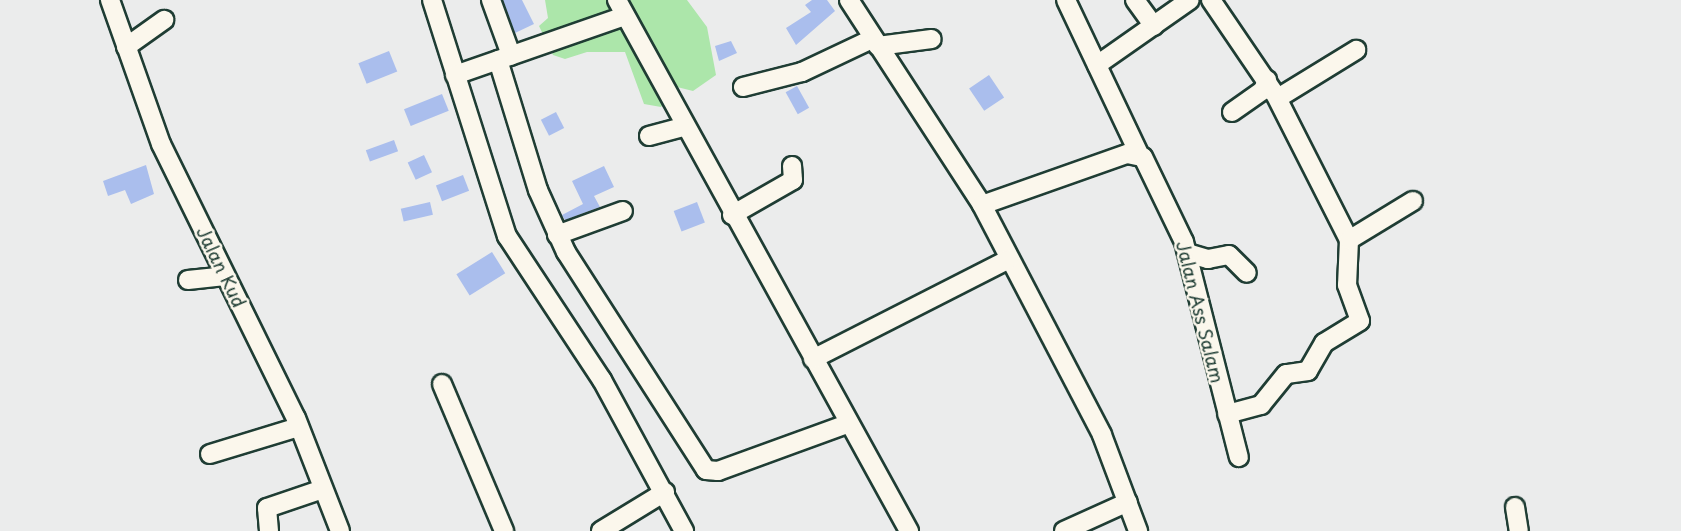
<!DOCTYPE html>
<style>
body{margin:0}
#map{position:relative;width:1681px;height:531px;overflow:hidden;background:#ebecec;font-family:"Playpen Sans",sans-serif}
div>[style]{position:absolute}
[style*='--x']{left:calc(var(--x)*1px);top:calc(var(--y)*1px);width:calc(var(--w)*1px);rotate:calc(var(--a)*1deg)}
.green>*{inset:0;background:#ace6aa}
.building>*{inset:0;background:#aabeed;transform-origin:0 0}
.roads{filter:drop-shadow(2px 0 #1f3d34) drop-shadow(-2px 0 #1f3d34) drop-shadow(0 2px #1f3d34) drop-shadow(0 -2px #1f3d34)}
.minor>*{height:18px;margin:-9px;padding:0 9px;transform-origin:9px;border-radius:9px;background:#fbf7ec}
span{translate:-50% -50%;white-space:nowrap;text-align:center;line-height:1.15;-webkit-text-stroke:5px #fbf7ec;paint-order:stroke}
.street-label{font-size:18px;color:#1f3d34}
</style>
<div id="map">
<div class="green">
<div style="clip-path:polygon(545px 0,687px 0,707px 27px,716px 75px,693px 91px,677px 87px,661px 107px,644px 104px,625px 52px,587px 52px,565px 59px,553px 55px,539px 26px,548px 18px)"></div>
</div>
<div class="building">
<div style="clip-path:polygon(503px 0,522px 0,534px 24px,515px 33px)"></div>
<div style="clip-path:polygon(812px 0,827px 0,835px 11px,796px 45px,786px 28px,811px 12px,805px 5px)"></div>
<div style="clip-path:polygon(731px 41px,737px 53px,719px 61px,715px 46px)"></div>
<div style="left:389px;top:51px;width:22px;height:33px;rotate:68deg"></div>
<div style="left:989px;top:75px;width:27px;height:24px;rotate:56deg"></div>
<div style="left:797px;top:86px;width:25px;height:13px;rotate:61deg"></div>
<div style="left:442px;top:94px;width:18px;height:41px;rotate:68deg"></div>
<div style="left:556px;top:112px;width:18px;height:17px;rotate:63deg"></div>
<div style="left:394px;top:140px;width:12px;height:30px;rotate:70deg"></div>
<div style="left:424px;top:155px;width:19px;height:18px;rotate:65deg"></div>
<div style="clip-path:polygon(146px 165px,154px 194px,131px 204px,125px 190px,108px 196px,103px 181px)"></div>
<div style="clip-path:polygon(604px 166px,614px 187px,594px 196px,600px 207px,565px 220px,562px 215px,583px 204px,572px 181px)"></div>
<div style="left:463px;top:175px;width:17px;height:29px;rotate:69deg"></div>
<div style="left:430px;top:202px;width:13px;height:30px;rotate:77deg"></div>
<div style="left:697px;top:202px;width:22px;height:25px;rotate:69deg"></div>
<div style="left:492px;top:252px;width:25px;height:42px;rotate:58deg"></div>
</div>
<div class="roads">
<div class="minor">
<div style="--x:110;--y:0;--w:153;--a:70.5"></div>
<div style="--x:161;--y:144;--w:305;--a:63.8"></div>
<div style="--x:296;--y:418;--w:121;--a:68.7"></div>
<div style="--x:432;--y:0;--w:248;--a:72.4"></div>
<div style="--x:507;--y:236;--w:173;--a:56.6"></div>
<div style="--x:602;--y:380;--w:172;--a:61.5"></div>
<div style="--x:491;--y:0;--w:59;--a:70"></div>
<div style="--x:617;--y:0;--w:606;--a:61.19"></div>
<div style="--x:849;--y:0;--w:244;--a:57"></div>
<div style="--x:982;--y:205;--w:259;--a:62.4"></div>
<div style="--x:1102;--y:435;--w:103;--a:69.4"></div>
<div style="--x:1066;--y:0;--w:170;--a:64.6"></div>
<div style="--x:1135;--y:0;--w:32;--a:54"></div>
<div style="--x:1211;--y:0;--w:114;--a:55.8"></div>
<div style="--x:1275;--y:94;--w:164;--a:63.1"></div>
<div style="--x:1349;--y:240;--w:45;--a:92.5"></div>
<div style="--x:1347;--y:285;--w:38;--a:70"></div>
<div style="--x:1360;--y:321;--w:42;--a:148.6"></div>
<div style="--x:1324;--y:343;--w:32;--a:120"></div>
<div style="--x:1308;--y:371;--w:22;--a:172"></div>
<div style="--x:1286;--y:374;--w:40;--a:129"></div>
<div style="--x:1261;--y:405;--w:35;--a:165"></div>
<div style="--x:878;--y:46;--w:54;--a:-7.4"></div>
<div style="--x:126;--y:47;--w:47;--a:-35.4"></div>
<div style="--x:498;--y:60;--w:136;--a:72.9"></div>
<div style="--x:538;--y:190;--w:68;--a:65.7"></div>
<div style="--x:566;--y:252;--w:259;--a:57.3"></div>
<div style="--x:706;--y:470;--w:12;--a:5"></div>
<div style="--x:718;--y:471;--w:137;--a:-20"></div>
<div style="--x:1097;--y:65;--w:113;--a:-35"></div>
<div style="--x:455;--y:75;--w:179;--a:-19.2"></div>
<div style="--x:743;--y:87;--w:61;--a:-14.3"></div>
<div style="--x:802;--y:72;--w:77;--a:-25.2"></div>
<div style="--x:1278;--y:98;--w:92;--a:-31.6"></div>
<div style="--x:1232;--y:112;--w:38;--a:-35"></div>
<div style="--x:1263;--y:90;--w:11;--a:-68"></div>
<div style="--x:649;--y:136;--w:35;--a:-15"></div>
<div style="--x:982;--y:205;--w:154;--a:-19.4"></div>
<div style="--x:1127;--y:154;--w:16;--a:11"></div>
<div style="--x:1143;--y:157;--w:94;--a:64.2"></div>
<div style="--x:1184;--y:242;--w:222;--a:75.7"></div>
<div style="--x:732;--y:215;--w:70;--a:-29.8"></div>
<div style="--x:793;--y:180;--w:14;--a:-94"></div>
<div style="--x:557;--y:235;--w:70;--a:-20"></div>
<div style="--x:1349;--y:240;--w:75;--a:-31.4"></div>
<div style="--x:1187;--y:253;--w:22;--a:16"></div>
<div style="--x:1208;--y:259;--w:21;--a:-11"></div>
<div style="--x:1229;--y:255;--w:25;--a:45"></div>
<div style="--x:188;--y:280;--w:37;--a:-6"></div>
<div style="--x:813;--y:359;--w:220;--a:-27"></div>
<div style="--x:442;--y:384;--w:160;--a:67.1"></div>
<div style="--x:210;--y:454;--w:93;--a:-16.9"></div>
<div style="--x:1515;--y:507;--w:24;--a:81"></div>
<div style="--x:269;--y:531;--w:23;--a:-95"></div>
<div style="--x:267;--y:508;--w:59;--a:-18.7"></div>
<div style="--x:601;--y:531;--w:75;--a:-31.4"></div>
<div style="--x:1064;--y:531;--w:70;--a:-24.4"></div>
</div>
</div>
<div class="street-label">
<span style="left:221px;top:267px;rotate:64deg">Jalan Kud</span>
<span style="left:1200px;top:312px;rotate:76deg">Jalan Ass Salam</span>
</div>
</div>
